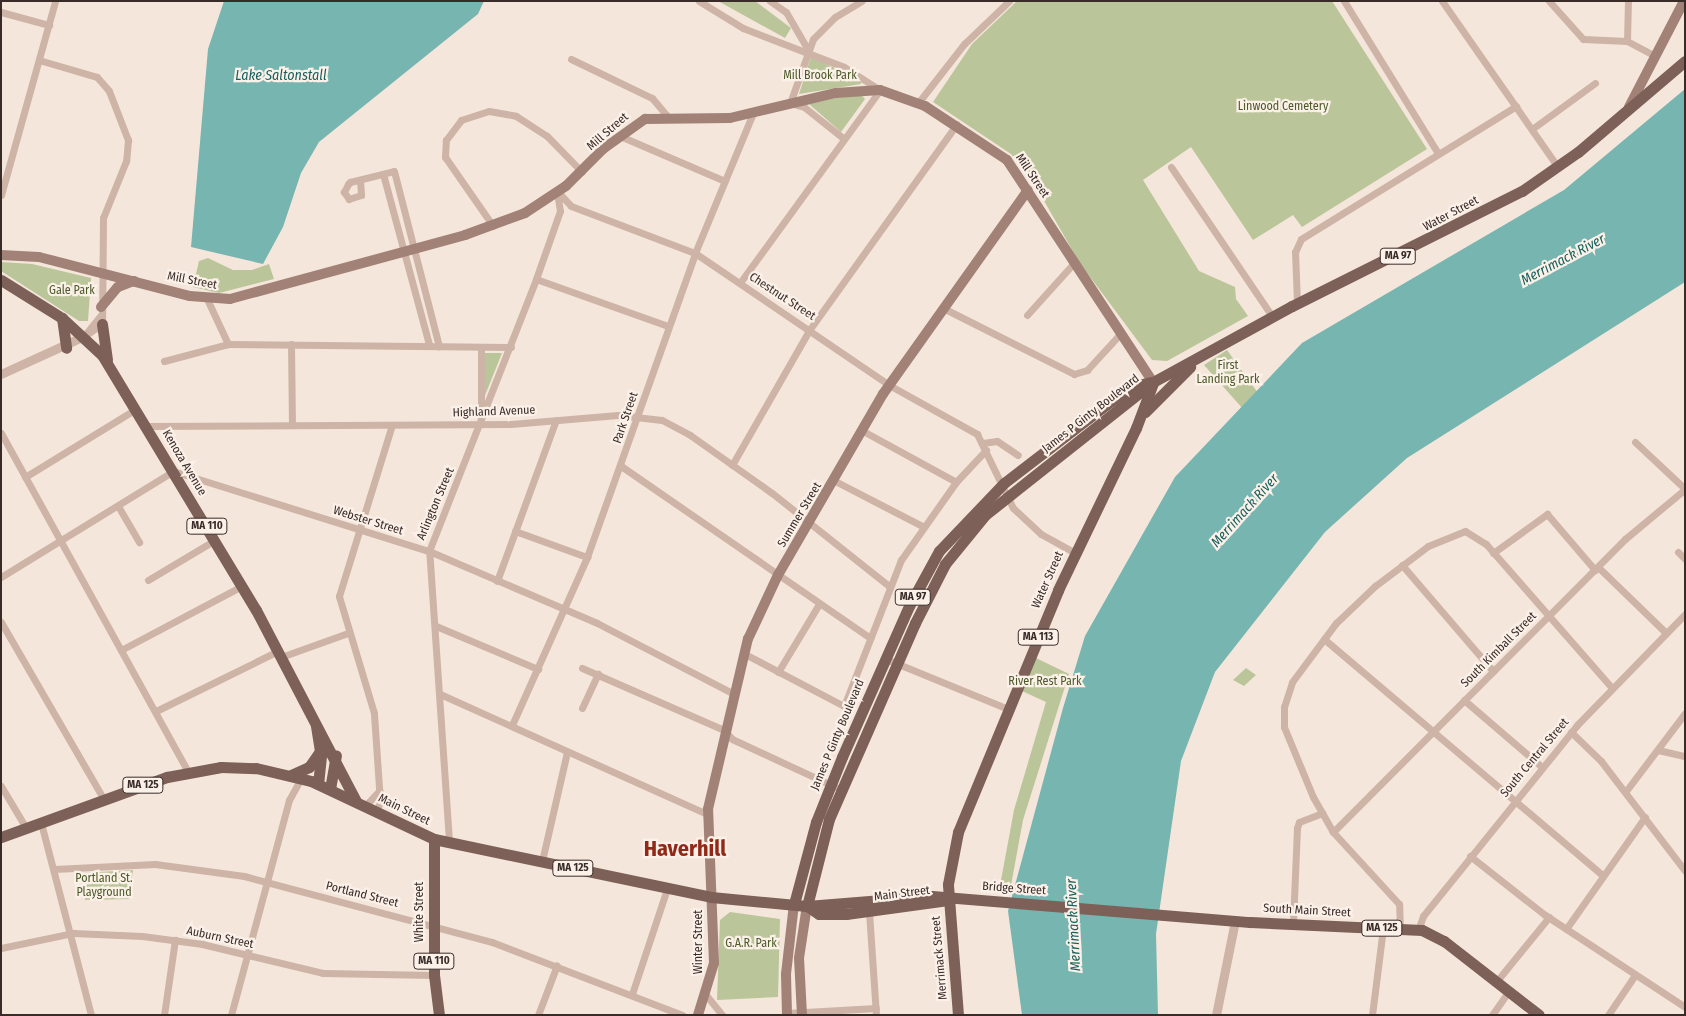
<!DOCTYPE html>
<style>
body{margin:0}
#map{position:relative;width:1686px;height:1016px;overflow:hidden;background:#f5e6db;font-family:"Fira Sans Condensed",sans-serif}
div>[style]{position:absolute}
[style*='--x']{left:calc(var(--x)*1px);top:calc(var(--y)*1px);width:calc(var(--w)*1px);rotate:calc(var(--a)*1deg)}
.green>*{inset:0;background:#bbc59a}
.water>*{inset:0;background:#77b5b1}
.minor>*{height:7px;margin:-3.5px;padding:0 3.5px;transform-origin:3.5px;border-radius:3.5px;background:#ceb4a6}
.tertiary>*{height:9px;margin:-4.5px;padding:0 4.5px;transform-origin:4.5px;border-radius:4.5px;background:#ceb4a6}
.secondary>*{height:10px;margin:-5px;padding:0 5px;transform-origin:5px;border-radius:5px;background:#a28277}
.primary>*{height:11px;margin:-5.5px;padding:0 5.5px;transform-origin:5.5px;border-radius:5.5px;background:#7d6057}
span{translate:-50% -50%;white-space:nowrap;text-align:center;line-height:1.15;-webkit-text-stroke:4.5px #fbf1e9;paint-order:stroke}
.shield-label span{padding:1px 4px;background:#fbf1e9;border:1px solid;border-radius:4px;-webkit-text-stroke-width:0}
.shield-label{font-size:11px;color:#392b28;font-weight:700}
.park-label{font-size:12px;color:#4d5a29}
.street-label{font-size:12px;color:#392b28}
.water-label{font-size:14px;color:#18605d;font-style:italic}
.town-label{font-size:22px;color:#912818;font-weight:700}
.frame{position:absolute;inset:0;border:2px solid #392b28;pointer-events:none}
</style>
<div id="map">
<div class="green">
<div style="clip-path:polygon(718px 1px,755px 1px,791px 28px,785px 38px)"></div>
<div style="clip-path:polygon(1017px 1px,1332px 1px,1427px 149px,1302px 227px,1293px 215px,1253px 240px,1191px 147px,1143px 180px,1199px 271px,1235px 287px,1236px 299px,1248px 316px,1167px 361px,1152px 360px,1079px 262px,1035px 185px,1011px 154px,933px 102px,972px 44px)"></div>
<div style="clip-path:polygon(811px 57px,861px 80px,861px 84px,799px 94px)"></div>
<div style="clip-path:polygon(859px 93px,865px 99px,841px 132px,809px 104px)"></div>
<div style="clip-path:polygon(208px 258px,233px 270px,252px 270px,269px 264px,274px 279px,219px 293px,193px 287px,199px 261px)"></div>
<div style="clip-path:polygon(1px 262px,32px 264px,91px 278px,88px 321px,79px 321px,1px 271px)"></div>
<div style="clip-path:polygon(1227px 350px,1258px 393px,1243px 409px,1204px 365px)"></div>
<div style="clip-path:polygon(484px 353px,502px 353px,484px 398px)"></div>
<div style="clip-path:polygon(1036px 658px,1069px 674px,1023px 820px,1010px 891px,999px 891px,1014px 810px,1046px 702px,1022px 691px)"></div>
<div style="clip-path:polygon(1246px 668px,1256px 675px,1244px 686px,1233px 680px)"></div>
<div style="clip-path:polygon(133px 870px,129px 899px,85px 900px,83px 873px)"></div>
<div style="clip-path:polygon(730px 912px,780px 919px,778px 997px,717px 1000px,720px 920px)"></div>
</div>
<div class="water">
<div style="clip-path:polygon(224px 1px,484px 1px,478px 14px,319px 142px,301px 173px,283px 227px,263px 264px,191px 247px,208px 49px)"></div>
<div style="clip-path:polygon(1685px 89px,1685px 282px,1407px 458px,1325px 532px,1215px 672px,1181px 761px,1156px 934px,1158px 1015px,1022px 1015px,1008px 911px,1063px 708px,1085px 636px,1175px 477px,1302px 343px,1564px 190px)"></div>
</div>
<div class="minor">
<div style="--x:699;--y:1;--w:52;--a:31.5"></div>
<div style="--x:743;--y:28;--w:108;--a:21.1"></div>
<div style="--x:844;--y:67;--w:43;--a:32.6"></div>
<div style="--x:880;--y:90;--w:238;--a:126"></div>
<div style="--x:770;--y:1;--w:19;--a:35"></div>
<div style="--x:786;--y:12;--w:44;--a:59.9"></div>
<div style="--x:1344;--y:1;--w:179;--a:58.3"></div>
<div style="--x:1442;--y:1;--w:203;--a:55.1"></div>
<div style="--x:1549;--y:1;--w:51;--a:48.2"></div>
<div style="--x:1583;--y:39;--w:44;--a:2.6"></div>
<div style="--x:1627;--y:41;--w:32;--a:28"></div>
<div style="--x:1;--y:12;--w:50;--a:15.2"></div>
<div style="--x:1627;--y:41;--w:40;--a:-88.6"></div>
<div style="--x:571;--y:59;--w:90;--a:25.7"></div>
<div style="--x:652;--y:98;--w:23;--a:50"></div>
<div style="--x:39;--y:60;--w:60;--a:16.3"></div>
<div style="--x:97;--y:77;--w:18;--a:49"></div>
<div style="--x:109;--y:91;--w:53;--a:68.8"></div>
<div style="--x:128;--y:140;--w:21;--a:95"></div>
<div style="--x:126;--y:161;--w:61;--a:112"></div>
<div style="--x:103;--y:218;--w:106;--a:90.5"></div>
<div style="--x:102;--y:324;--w:22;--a:146"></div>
<div style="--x:918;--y:103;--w:75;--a:-52.1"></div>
<div style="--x:964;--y:44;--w:62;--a:-43.7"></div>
<div style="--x:1532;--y:129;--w:78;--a:-36.1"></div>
<div style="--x:620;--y:136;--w:114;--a:23.2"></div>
<div style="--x:843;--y:138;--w:50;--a:-141.5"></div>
<div style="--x:804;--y:107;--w:15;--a:-164"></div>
<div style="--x:790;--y:103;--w:68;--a:-70.2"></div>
<div style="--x:813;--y:39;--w:31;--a:-45"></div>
<div style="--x:835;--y:17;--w:31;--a:-31"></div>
<div style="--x:1171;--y:167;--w:180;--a:55.9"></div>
<div style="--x:383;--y:174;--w:177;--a:74.9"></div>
<div style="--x:360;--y:180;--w:15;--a:86"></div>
<div style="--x:361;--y:195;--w:13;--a:162"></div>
<div style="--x:349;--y:199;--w:9;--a:-126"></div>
<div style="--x:344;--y:192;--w:9;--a:-63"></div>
<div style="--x:348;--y:184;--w:3;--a:-45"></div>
<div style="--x:350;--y:182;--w:45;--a:-14"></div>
<div style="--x:394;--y:171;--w:181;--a:75.6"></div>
<div style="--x:558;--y:192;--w:19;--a:47"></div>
<div style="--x:571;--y:206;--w:133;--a:20.8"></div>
<div style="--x:695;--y:253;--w:235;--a:34.2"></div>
<div style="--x:889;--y:385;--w:101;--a:29.1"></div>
<div style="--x:977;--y:434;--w:82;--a:64.1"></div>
<div style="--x:1013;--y:508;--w:38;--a:43"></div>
<div style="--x:1041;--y:534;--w:39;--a:29"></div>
<div style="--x:1;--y:195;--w:201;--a:-74.4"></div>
<div style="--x:493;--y:226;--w:84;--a:-124.8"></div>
<div style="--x:445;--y:157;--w:17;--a:-87"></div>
<div style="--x:446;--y:140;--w:25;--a:-53"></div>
<div style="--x:461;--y:120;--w:29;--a:-18"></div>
<div style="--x:489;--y:111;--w:27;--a:10"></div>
<div style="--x:516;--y:116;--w:37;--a:33"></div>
<div style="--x:547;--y:136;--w:50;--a:45.8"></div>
<div style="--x:536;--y:279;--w:140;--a:19.6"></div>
<div style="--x:207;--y:299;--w:50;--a:65"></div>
<div style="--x:1297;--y:303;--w:51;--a:-92.2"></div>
<div style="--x:1295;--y:252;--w:14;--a:-65"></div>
<div style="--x:1301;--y:239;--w:253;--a:-31.7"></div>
<div style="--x:943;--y:308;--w:147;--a:26.7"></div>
<div style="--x:1074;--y:374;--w:14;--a:-17"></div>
<div style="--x:1087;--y:370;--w:50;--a:-47.4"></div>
<div style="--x:1027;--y:315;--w:69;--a:-48"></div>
<div style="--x:84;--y:336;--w:26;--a:-51"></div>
<div style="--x:291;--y:344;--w:80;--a:89.3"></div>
<div style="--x:164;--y:361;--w:66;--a:-14.9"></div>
<div style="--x:228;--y:344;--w:283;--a:0.6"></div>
<div style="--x:481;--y:419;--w:72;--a:-90"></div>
<div style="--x:146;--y:426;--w:365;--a:-0.3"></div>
<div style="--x:511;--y:424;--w:107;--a:-4.8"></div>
<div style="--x:618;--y:415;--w:44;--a:6.5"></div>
<div style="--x:662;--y:420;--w:32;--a:28"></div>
<div style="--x:690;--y:435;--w:100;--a:35.3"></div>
<div style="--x:772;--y:493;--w:149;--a:38.5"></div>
<div style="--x:863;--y:431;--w:106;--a:28.7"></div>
<div style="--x:1;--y:433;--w:387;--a:61.1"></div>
<div style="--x:1635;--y:442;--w:69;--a:43.2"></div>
<div style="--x:983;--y:443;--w:14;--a:-8"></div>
<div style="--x:997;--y:441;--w:25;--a:34"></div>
<div style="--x:732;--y:465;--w:157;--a:-60.2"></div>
<div style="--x:810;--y:329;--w:252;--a:-54.4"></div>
<div style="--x:621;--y:466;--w:303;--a:34.6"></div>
<div style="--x:25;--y:477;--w:130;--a:-31.5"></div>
<div style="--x:835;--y:481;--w:100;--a:27.3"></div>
<div style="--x:118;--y:506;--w:42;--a:59.7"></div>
<div style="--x:515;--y:531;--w:77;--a:19.9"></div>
<div style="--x:1678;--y:552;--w:10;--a:45"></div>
<div style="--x:1493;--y:553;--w:67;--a:-35.8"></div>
<div style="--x:1547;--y:514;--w:74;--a:49.4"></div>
<div style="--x:1402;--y:565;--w:140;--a:49.4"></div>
<div style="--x:1598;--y:567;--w:95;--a:44.1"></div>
<div style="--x:1;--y:577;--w:202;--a:-31.6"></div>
<div style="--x:173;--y:471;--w:268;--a:17.4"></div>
<div style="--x:429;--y:551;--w:183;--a:23.2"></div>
<div style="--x:597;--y:623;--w:152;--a:27.4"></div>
<div style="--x:148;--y:580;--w:78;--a:-30.8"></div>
<div style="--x:497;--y:581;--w:171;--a:-69.9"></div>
<div style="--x:1;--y:622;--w:206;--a:59.9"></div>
<div style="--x:436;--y:626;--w:111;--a:22.9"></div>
<div style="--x:1324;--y:639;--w:366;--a:40.3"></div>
<div style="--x:121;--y:650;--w:137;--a:-27.9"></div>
<div style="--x:743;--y:653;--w:114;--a:27.7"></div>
<div style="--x:844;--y:706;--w:157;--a:-68.7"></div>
<div style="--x:901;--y:560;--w:95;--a:-54.8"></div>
<div style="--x:956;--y:482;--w:44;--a:-46.8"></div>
<div style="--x:281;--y:657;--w:71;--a:-19.7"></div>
<div style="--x:886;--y:659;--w:132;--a:22.3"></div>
<div style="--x:582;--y:668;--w:155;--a:23.6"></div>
<div style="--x:724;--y:730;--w:12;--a:48"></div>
<div style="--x:732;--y:739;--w:121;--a:24.9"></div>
<div style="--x:778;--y:672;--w:79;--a:-58.9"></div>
<div style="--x:440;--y:694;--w:293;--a:24.2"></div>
<div style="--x:1464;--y:700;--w:103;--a:40.7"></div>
<div style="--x:582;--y:708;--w:38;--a:-65"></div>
<div style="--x:156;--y:711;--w:136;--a:-26.2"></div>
<div style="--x:512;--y:725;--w:184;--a:-65.9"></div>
<div style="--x:587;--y:557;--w:323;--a:-70.4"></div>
<div style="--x:695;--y:253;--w:152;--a:-67.5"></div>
<div style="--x:1571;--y:732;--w:42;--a:44"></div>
<div style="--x:1601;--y:761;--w:138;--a:52.6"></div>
<div style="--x:1658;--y:750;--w:28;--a:13"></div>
<div style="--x:1;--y:786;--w:49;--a:59.2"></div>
<div style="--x:1626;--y:791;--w:98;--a:-52.9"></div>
<div style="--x:365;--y:806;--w:21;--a:-47"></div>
<div style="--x:376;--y:812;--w:11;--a:-68"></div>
<div style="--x:380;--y:802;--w:89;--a:-93.9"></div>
<div style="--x:374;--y:713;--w:122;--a:-106.7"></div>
<div style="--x:339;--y:596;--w:179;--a:-72.8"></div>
<div style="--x:41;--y:823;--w:198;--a:75.4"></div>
<div style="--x:1333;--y:832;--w:414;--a:-45.1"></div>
<div style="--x:1625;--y:539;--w:78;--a:-39.8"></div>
<div style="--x:449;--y:841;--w:291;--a:-93.9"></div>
<div style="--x:429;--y:551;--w:292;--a:-68.5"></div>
<div style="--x:536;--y:279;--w:72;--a:-70.6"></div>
<div style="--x:560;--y:211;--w:19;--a:-99"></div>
<div style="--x:1470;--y:856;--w:95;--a:38.2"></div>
<div style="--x:1545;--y:915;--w:168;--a:33.3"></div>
<div style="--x:542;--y:861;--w:112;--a:-77.1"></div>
<div style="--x:54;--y:869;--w:101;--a:-2.8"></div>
<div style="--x:155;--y:864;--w:90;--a:7.7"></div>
<div style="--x:244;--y:876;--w:257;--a:14.9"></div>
<div style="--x:492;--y:942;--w:204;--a:21"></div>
<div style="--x:869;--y:912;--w:103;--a:86.1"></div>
<div style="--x:1293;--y:923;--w:95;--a:-87.6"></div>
<div style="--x:1297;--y:828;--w:6;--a:-72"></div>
<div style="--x:1299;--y:822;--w:25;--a:-21"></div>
<div style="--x:1400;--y:929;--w:25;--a:-92"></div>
<div style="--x:1399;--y:904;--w:98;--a:-132.5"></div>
<div style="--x:1333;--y:832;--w:40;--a:-119.7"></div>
<div style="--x:1313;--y:797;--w:76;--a:-112.5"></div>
<div style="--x:1284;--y:727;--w:20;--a:-90"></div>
<div style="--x:1284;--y:707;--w:26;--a:-72"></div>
<div style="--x:1292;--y:682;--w:74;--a:-53.3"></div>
<div style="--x:1336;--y:623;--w:54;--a:-43.5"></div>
<div style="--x:1375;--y:586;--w:66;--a:-37"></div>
<div style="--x:1428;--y:546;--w:40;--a:-22"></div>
<div style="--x:1465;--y:531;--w:25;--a:32"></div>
<div style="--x:1486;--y:544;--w:191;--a:48.8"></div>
<div style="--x:1566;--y:929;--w:137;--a:-54.8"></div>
<div style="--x:1418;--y:930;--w:15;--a:-70"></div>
<div style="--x:1423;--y:916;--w:245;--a:-51.1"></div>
<div style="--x:1577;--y:725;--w:155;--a:-45.8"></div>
<div style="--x:1;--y:948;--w:74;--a:-11.8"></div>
<div style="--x:73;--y:933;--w:69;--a:2.5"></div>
<div style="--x:142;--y:936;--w:61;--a:7.6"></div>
<div style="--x:202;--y:944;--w:124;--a:13.5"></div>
<div style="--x:323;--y:973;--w:111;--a:1"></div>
<div style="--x:1496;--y:982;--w:84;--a:-50.8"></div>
<div style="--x:632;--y:994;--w:111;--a:-71.6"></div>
<div style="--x:706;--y:995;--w:26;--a:51"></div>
<div style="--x:787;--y:1013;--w:89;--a:-3.2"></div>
<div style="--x:164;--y:1015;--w:76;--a:-81.7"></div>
<div style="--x:231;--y:1015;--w:223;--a:-74.9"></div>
<div style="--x:289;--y:800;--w:25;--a:-61"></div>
<div style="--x:538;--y:1015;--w:53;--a:-69.2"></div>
<div style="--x:1372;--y:1015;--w:88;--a:-82.8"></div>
<div style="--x:1492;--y:1015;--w:29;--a:-55"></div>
<div style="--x:1608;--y:1015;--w:48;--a:-56"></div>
</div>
<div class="tertiary">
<div style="--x:1;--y:374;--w:91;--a:-24.6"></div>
<div style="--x:1216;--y:1015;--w:96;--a:-78.6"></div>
</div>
<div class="secondary">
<div style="--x:1629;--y:107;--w:119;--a:-62.6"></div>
<div style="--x:1;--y:255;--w:38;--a:3"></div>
<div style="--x:39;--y:257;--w:156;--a:14.5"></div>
<div style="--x:190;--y:296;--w:40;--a:4.3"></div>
<div style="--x:230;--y:299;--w:244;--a:-15.2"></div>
<div style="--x:465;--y:235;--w:64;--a:-20.1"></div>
<div style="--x:525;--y:213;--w:49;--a:-33.4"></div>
<div style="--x:566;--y:186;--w:52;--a:-45"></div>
<div style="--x:603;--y:149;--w:52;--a:-35.5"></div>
<div style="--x:645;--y:119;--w:85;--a:-0.7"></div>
<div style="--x:730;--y:118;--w:109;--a:-13.3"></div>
<div style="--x:836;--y:93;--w:44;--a:-3.9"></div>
<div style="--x:880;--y:90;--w:48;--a:19.6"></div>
<div style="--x:925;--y:106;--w:98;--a:33.4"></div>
<div style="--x:1007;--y:160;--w:266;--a:56.7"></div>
<div style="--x:101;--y:307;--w:26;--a:-50"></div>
<div style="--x:118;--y:287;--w:17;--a:-21"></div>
<div style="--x:698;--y:1015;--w:54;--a:-72.9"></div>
<div style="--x:714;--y:963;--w:154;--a:-92.2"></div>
<div style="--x:708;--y:809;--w:175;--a:-76.8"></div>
<div style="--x:748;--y:639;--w:71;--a:-64.9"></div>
<div style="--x:778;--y:575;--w:209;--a:-59.9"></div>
<div style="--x:883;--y:394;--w:250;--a:-54.6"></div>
<div style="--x:787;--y:1015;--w:41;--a:-91.4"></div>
<div style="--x:786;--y:974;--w:70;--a:-83.5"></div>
<div style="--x:802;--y:1015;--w:57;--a:-93"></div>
<div style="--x:799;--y:958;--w:53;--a:-81.3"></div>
</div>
<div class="primary">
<div style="--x:1;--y:280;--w:72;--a:31.9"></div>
<div style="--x:62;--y:318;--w:54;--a:42.8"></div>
<div style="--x:102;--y:355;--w:298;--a:58.9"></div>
<div style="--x:256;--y:610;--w:216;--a:62.4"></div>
<div style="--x:62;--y:318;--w:30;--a:82"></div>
<div style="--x:102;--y:324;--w:36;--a:82"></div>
<div style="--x:1145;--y:412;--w:64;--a:-45"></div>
<div style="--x:316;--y:726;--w:30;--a:81"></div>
<div style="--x:321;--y:756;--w:28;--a:96"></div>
<div style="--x:291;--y:775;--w:20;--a:-24"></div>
<div style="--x:309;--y:767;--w:19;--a:-55"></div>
<div style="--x:330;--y:789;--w:34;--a:-80"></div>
<div style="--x:1;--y:837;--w:177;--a:-19.9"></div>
<div style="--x:167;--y:777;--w:55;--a:-10.5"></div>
<div style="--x:221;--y:767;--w:35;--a:2"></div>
<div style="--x:256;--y:768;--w:57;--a:13.3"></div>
<div style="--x:311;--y:781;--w:136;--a:25.2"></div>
<div style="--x:434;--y:839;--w:283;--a:11.8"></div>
<div style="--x:711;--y:897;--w:96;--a:5.4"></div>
<div style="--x:807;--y:906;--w:125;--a:-4.6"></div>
<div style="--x:932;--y:896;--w:319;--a:4.7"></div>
<div style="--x:1250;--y:922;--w:172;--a:2.7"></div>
<div style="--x:1422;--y:930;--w:25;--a:27"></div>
<div style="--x:1444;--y:941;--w:120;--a:37.9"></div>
<div style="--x:434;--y:839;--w:136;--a:90"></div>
<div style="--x:434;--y:975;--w:40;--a:82.9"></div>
<div style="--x:794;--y:904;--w:85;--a:-75"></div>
<div style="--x:816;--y:822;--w:70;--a:-68.2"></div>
<div style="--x:842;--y:757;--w:165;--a:-66.1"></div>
<div style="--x:909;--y:606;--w:63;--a:-61.4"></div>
<div style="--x:939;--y:551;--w:94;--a:-46.3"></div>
<div style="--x:1004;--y:483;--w:130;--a:-37.5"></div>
<div style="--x:1107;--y:404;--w:32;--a:-34"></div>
<div style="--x:1134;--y:386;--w:17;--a:-13"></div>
<div style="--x:807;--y:906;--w:90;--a:-75.8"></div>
<div style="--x:829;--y:819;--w:214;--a:-66.3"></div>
<div style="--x:915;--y:623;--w:66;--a:-63"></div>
<div style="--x:945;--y:564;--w:63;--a:-50.8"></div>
<div style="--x:985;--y:515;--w:214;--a:-38.4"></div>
<div style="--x:1153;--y:382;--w:158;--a:-28.7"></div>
<div style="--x:1292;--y:306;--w:257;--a:-26.6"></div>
<div style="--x:1522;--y:191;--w:68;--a:-34.9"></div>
<div style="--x:1578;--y:152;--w:140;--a:-40.4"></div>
<div style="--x:807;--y:906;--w:14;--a:34"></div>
<div style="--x:819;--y:914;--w:27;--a:0"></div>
<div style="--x:846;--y:914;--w:103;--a:-7.8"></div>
<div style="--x:958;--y:1015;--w:131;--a:-94.4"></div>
<div style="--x:948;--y:884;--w:53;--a:-79.1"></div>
<div style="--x:958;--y:832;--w:262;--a:-67.5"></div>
<div style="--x:1058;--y:590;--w:180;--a:-64.3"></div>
<div style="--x:1136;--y:428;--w:48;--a:-69.3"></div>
</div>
<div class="shield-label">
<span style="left:1398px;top:256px">MA 97</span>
<span style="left:207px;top:526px">MA 110</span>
<span style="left:913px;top:597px">MA 97</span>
<span style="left:1038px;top:637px">MA 113</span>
<span style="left:143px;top:785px">MA 125</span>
<span style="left:573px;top:868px">MA 125</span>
<span style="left:1382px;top:928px">MA 125</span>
<span style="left:434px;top:961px">MA 110</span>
</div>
<div class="park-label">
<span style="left:820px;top:76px">Mill Brook Park</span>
<span style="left:1283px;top:107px">Linwood Cemetery</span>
<span style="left:72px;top:291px">Gale Park</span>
<span style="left:1228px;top:373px">First<br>Landing Park</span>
<span style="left:1045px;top:682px">River Rest Park</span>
<span style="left:104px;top:886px">Portland St.<br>Playground</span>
<span style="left:751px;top:944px">G.A.R. Park</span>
</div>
<div class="street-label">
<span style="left:608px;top:132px;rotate:-41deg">Mill Street</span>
<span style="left:1032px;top:176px;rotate:56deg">Mill Street</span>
<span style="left:1451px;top:214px;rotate:-28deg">Water Street</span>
<span style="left:192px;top:281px;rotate:11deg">Mill Street</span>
<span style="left:782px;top:297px;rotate:33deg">Chestnut Street</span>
<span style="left:494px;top:412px;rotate:-2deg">Highland Avenue</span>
<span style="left:1091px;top:414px;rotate:-38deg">James P Ginty Boulevard</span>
<span style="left:626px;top:418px;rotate:-71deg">Park Street</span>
<span style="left:184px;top:463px;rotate:59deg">Kenoza Avenue</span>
<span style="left:436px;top:504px;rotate:-67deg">Arlington Street</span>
<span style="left:800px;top:515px;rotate:-59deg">Summer Street</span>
<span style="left:368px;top:521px;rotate:17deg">Webster Street</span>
<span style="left:1048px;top:580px;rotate:-66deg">Water Street</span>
<span style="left:1499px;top:650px;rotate:-45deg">South Kimball Street</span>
<span style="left:838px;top:735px;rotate:-67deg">James P Ginty Boulevard</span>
<span style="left:1535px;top:758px;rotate:-50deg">South Central Street</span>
<span style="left:404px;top:810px;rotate:26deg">Main Street</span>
<span style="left:1014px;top:889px;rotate:4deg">Bridge Street</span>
<span style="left:902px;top:894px;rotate:-7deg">Main Street</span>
<span style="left:362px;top:895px;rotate:14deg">Portland Street</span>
<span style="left:1307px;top:911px;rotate:3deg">South Main Street</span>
<span style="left:420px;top:912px;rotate:-90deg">White Street</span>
<span style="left:220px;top:938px;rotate:12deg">Auburn Street</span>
<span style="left:699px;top:942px;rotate:-90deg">Winter Street</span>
<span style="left:940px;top:958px;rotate:-95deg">Merrimack Street</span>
</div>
<div class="water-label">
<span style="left:281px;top:76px">Lake Saltonstall</span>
<span style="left:1563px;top:260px;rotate:-28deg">Merrimack River</span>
<span style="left:1245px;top:511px;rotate:-48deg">Merrimack River</span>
<span style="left:1074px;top:925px;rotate:-93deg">Merrimack River</span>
</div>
<div class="town-label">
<span style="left:685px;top:849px">Haverhill</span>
</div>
<div class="frame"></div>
</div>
